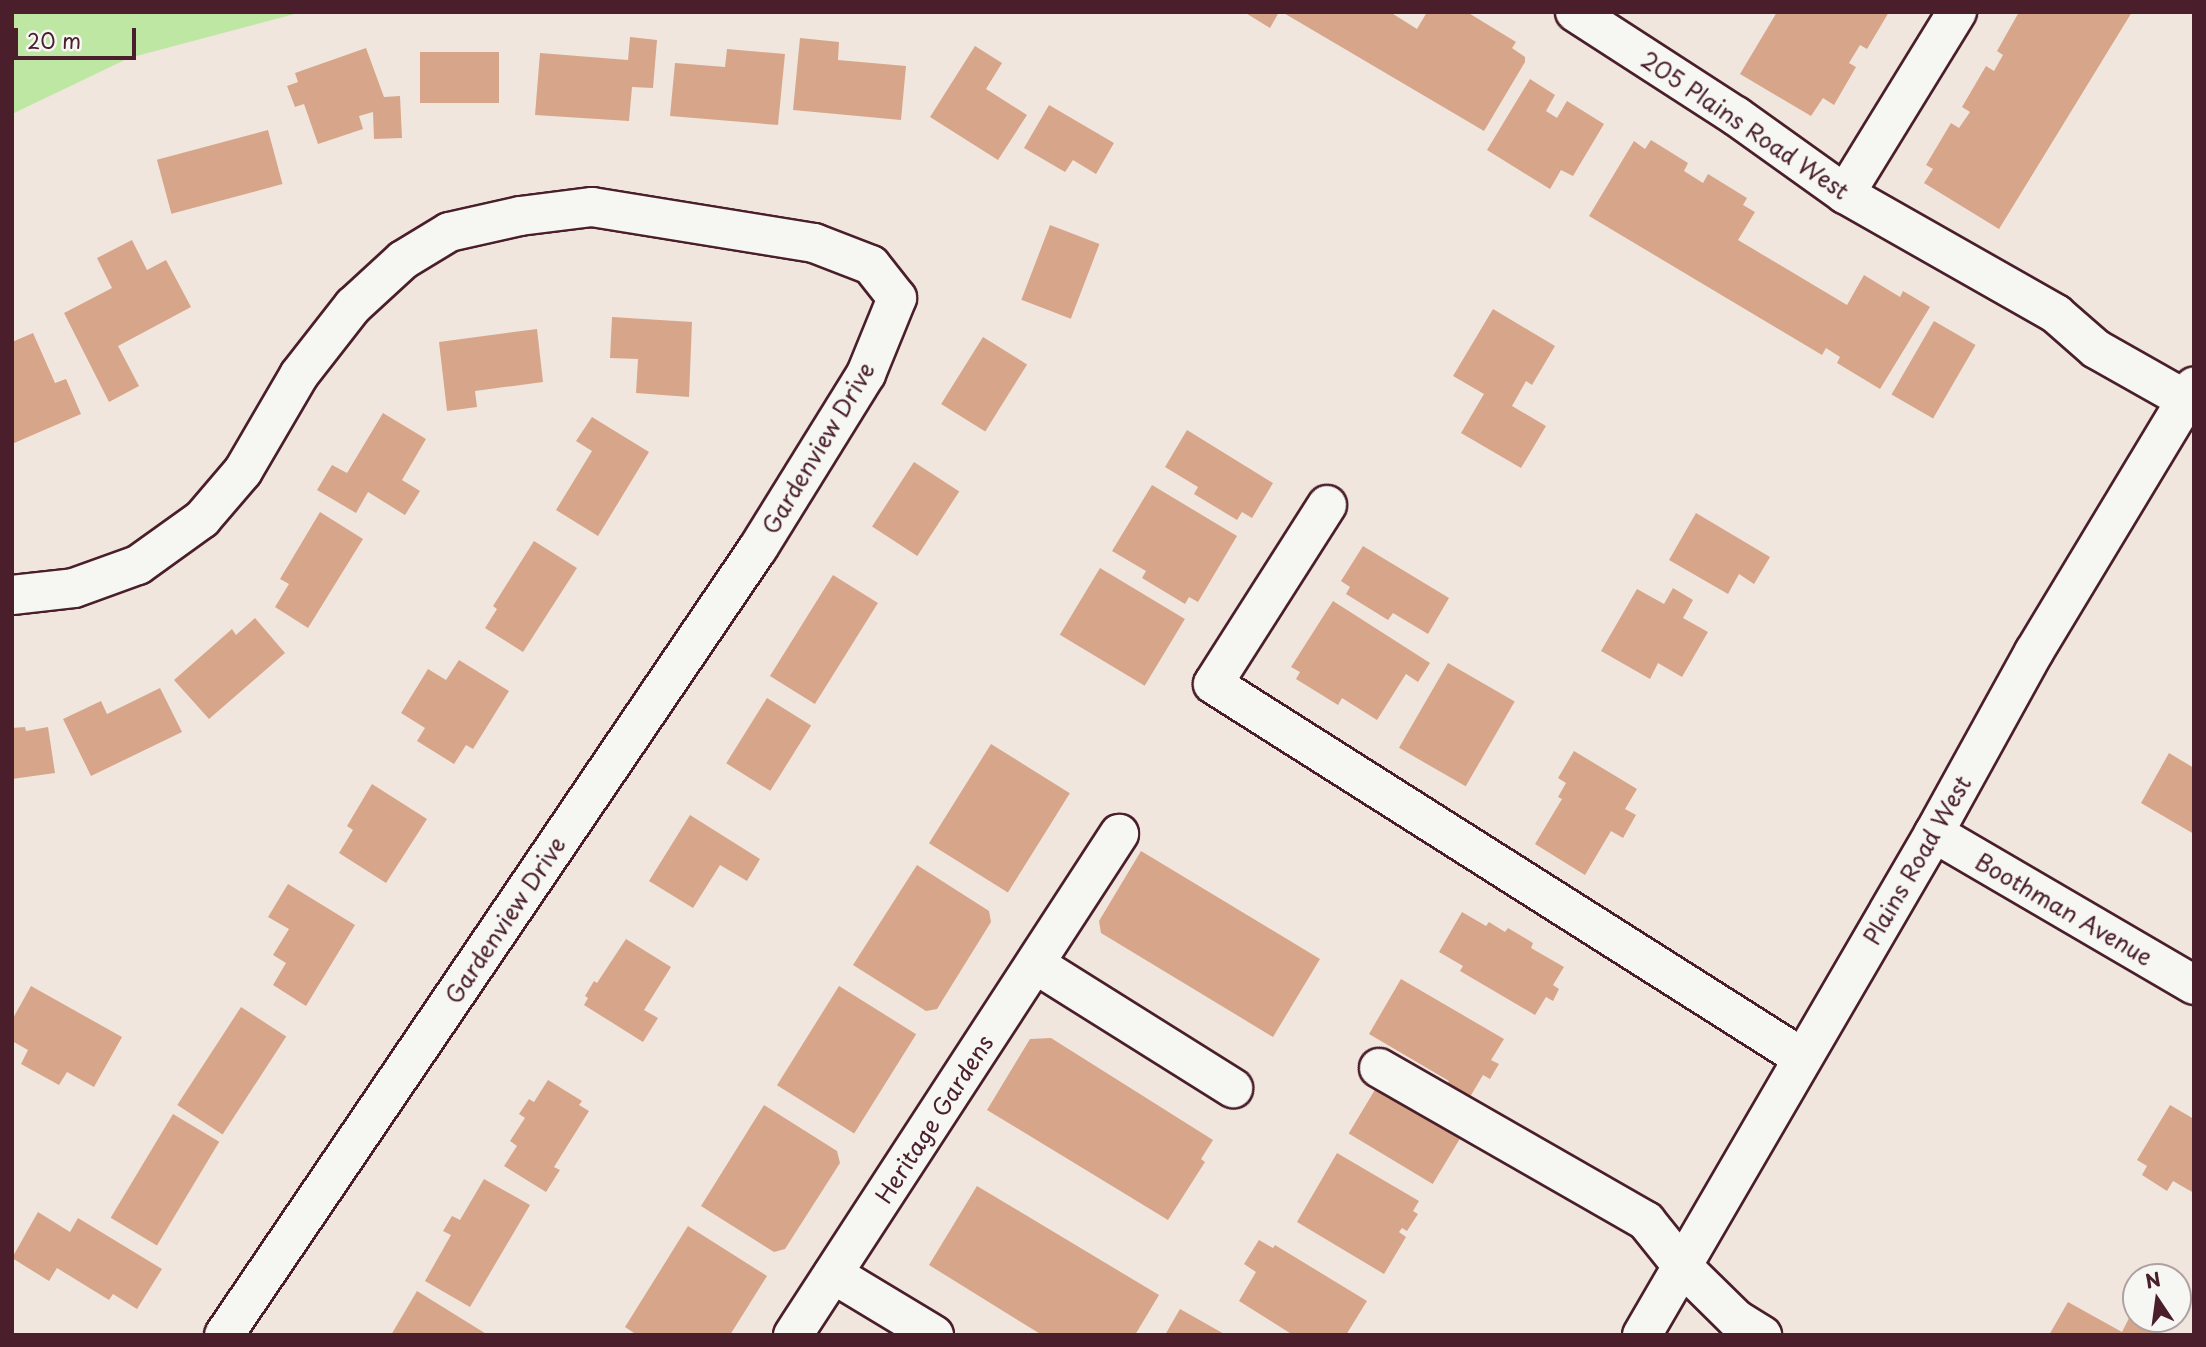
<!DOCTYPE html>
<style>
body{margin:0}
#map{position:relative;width:2206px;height:1347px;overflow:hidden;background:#f0e6dd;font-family:"Playpen Sans",sans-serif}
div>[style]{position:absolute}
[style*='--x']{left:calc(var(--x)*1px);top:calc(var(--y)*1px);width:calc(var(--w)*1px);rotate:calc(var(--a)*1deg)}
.green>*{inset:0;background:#bee7a3}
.building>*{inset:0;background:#d7a68a;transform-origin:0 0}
.roads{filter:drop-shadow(2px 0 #4a1f2b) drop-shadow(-2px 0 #4a1f2b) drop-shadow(0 2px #4a1f2b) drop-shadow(0 -2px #4a1f2b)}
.minor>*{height:38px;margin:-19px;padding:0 19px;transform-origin:19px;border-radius:19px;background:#f6f6f2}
.major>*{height:38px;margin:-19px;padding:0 19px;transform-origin:19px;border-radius:19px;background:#f6f6f2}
span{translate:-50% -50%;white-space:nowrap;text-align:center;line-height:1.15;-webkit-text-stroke:5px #f6f6f2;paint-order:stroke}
.street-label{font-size:23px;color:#4a1f2b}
.frame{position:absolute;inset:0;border:14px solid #4a1f2b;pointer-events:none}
.north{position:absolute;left:2122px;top:1263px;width:70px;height:70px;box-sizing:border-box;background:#f6f6f2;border:2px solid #b1a0a2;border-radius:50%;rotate:347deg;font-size:19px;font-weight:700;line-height:28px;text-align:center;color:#4a1f2b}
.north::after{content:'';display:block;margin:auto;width:24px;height:32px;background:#4a1f2b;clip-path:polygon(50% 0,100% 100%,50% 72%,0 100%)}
.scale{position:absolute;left:14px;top:28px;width:122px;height:32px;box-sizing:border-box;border:4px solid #4a1f2b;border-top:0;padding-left:9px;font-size:21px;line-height:24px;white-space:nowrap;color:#4a1f2b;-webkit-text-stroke:5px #f6f6f2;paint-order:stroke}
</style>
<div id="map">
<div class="green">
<div style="clip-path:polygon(12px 12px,302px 12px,129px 58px,12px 114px)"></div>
</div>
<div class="building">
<div style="clip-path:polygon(1244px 12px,1279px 12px,1270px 28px)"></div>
<div style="clip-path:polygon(1282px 12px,1390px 12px,1417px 29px,1427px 12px,1467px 12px,1516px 42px,1512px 48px,1525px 57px,1525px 62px,1484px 131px)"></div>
<div style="clip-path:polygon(1777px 12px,1889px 12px,1867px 49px,1860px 45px,1849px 63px,1856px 67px,1834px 105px,1823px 98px,1811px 116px,1740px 74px)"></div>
<div style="clip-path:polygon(2019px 12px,2132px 12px,1999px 229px,1924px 183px,1933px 169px,1926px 165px,1951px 123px,1959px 128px,1970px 112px,1962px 107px,1986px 66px,1994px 71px,2003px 55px,1997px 51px)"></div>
<div style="clip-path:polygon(630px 37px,657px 40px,653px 88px,632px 87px,629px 121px,535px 115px,540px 53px,628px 60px)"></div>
<div style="clip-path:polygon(800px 38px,839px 42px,838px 60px,906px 66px,901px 120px,793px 110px)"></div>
<div style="clip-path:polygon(975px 46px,1002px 63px,986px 89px,1027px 115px,998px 160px,930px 117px)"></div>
<div style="clip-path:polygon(366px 48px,384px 97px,400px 96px,402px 138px,374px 139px,373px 112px,359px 116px,363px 129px,318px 144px,304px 104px,295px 107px,287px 86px,298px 82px,295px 73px)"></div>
<div style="clip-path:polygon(727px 49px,785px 54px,778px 125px,670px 116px,675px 63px,725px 67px)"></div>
<div style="left:499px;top:52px;width:51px;height:79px;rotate:90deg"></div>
<div style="clip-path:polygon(1530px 79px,1555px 95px,1546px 111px,1557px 118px,1567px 101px,1604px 124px,1573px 176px,1561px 170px,1550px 189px,1487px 150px)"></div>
<div style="clip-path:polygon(1049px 105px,1114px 143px,1096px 174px,1073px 160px,1065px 172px,1024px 148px)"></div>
<div style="left:268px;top:130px;width:56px;height:115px;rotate:75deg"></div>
<div style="clip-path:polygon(1651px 140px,1688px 163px,1684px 171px,1703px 183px,1708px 174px,1747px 198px,1743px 205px,1755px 212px,1738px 240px,1847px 305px,1864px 275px,1900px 297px,1903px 291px,1930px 307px,1880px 389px,1837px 363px,1840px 357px,1826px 348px,1822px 355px,1589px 216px,1634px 141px,1645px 149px)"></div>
<div style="left:1050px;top:225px;width:53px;height:80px;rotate:21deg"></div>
<div style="clip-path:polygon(132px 240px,147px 270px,166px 260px,191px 307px,118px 346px,139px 386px,109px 402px,64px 313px,112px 288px,97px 258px)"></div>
<div style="clip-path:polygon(1493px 309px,1555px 346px,1532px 385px,1526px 381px,1512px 406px,1546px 426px,1521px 468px,1461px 433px,1484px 394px,1453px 376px)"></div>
<div style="clip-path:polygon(612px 317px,692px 322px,689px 397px,636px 393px,638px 359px,610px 358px)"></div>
<div style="left:1934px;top:321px;width:48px;height:85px;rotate:30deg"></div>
<div style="clip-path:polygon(537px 329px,543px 382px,475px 391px,477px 407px,447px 411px,439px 342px)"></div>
<div style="clip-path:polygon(33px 333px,55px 383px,66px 379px,81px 414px,12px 444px,12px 342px)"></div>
<div style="left:983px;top:337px;width:52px;height:79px;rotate:32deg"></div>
<div style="clip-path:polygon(383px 413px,426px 439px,402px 480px,420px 491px,405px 515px,368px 492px,356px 513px,317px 490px,332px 465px,347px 473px)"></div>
<div style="clip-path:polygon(592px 417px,649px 452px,598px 536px,556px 510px,592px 451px,576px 441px)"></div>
<div style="clip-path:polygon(1187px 430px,1273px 483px,1252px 518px,1242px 512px,1237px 520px,1194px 494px,1198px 487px,1165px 467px)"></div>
<div style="left:914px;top:462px;width:54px;height:77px;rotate:33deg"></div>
<div style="clip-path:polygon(1152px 485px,1237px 536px,1198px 602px,1189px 597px,1185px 604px,1142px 578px,1146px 571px,1112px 551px)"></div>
<div style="clip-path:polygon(320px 512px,363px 539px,308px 628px,275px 607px,289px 584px,280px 579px)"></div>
<div style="clip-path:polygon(1696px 513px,1770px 557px,1754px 584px,1739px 574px,1728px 594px,1669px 560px)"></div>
<div style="clip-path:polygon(534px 541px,577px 568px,523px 652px,485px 628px,497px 609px,493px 606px)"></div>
<div style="clip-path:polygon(1363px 546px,1449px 598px,1428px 634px,1393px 613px,1388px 620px,1346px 594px,1350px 587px,1341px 581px)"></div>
<div style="left:1100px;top:568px;width:99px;height:78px;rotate:31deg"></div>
<div style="left:833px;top:575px;width:53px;height:119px;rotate:32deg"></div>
<div style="clip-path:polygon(1673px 588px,1693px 600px,1683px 618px,1708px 632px,1682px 677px,1658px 663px,1650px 679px,1601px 651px,1637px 589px,1664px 604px)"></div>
<div style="clip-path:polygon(1333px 601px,1430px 663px,1418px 682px,1406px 674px,1377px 720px,1342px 698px,1338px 705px,1296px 679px,1300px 672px,1291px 667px)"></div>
<div style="clip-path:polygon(255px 618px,285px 653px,209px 719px,174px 680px,232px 629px,236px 635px)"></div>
<div style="clip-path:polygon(459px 660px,509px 691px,473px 749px,466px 745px,454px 764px,417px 741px,425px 728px,401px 713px,428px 669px,446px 680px)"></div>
<div style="left:1448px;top:663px;width:77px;height:98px;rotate:30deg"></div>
<div style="clip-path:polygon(160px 688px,182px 732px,91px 776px,63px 719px,101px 701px,107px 714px)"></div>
<div style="left:767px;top:698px;width:52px;height:77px;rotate:32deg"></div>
<div style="clip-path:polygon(25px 727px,26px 731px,48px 727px,55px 773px,12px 779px,12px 728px)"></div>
<div style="left:991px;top:744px;width:93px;height:117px;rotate:32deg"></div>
<div style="clip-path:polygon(1574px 751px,1637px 789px,1625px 809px,1636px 815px,1623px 838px,1611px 831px,1585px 875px,1535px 844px,1562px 799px,1558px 797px,1566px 783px,1558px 778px)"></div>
<div style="clip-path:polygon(2169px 753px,2194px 768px,2194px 834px,2141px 803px)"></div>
<div style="clip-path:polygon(372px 784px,427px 819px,386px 883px,339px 853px,353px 830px,347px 826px)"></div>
<div style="clip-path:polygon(690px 815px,760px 859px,747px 881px,720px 865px,693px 908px,649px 881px)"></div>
<div style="clip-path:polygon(1141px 851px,1320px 959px,1273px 1037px,1101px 933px,1099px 921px)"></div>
<div style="clip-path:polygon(917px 865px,989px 911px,991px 922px,937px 1009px,926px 1011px,853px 965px)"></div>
<div style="clip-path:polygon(288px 884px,355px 925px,306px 1006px,273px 985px,286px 963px,273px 955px,289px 929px,268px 917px)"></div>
<div style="clip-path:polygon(1462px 912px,1486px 926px,1489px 922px,1505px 932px,1508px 928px,1533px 943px,1531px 948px,1564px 967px,1553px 985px,1559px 989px,1553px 1001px,1546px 997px,1535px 1015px,1460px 971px,1463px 966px,1439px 952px)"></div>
<div style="clip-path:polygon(626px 939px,671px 967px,644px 1010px,658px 1018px,643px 1042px,584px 1005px,588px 998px,585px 996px,594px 981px,597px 983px)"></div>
<div style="clip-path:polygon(1401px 979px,1504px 1039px,1491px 1060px,1499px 1064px,1490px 1079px,1483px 1075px,1470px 1097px,1447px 1084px,1449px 1081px,1369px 1034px)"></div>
<div style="clip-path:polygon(31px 986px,122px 1037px,94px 1087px,67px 1072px,59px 1085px,21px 1064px,28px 1050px,12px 1041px,12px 1020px)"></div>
<div style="left:839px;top:986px;width:91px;height:117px;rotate:32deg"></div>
<div style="left:241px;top:1007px;width:54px;height:117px;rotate:33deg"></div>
<div style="clip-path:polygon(1051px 1038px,1213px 1140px,1201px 1159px,1205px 1162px,1168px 1220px,987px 1110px,1030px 1039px)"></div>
<div style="clip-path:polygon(548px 1080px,582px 1101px,579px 1105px,589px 1111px,554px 1167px,560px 1170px,546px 1192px,504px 1166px,517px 1146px,510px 1141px,525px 1118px,519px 1114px,529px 1099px,534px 1102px)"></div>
<div style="left:1376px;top:1088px;width:98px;height:53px;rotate:31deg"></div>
<div style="clip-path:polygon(764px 1105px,837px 1151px,840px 1163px,785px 1249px,774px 1252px,701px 1206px)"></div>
<div style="clip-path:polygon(2170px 1105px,2194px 1119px,2194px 1193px,2173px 1181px,2167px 1191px,2142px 1175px,2147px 1166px,2137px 1160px)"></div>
<div style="left:173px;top:1114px;width:54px;height:121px;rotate:31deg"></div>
<div style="clip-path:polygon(1337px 1153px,1419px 1201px,1413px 1211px,1418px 1214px,1407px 1231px,1402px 1228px,1399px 1232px,1406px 1237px,1384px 1274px,1297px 1222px)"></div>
<div style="clip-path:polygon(484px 1179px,530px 1205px,470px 1307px,425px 1281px,451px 1235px,443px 1231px,452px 1216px,460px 1220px)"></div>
<div style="clip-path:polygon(977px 1186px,1159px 1295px,1135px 1335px,1042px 1335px,929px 1265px)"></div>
<div style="clip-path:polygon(38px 1212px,70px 1232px,78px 1218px,162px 1269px,137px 1309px,113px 1294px,109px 1300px,57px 1268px,49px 1281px,12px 1258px)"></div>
<div style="clip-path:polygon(688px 1226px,767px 1276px,730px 1335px,637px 1335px,625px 1327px)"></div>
<div style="clip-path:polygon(1259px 1240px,1273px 1248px,1275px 1245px,1367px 1301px,1346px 1335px,1293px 1335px,1239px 1301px,1256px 1272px,1244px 1264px)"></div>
<div style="clip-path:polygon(417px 1291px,488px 1335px,391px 1335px)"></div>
<div style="clip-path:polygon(2068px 1302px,2122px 1332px,2129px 1318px,2158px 1335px,2049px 1335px)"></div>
<div style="clip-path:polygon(1180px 1309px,1226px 1335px,1165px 1335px)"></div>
</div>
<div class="roads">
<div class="minor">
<div style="--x:1575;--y:12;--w:192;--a:32.9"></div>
<div style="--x:1736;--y:116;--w:134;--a:35.6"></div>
<div style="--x:1845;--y:194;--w:243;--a:29.6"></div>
<div style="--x:2056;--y:314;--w:53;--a:41.2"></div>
<div style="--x:2096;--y:349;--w:103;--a:29.5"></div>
<div style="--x:1845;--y:194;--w:214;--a:-58.4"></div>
<div style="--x:1327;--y:505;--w:212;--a:122.5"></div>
<div style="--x:1213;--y:684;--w:696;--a:32.39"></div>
<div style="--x:12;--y:595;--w:62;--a:-6.4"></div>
<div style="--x:74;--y:588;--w:68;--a:-19.8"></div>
<div style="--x:138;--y:565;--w:79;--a:-35.7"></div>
<div style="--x:202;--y:519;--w:63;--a:-49.5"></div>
<div style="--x:243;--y:471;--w:111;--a:-59.7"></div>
<div style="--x:299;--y:375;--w:88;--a:-52"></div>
<div style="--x:353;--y:306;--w:68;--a:-42.6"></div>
<div style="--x:403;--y:260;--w:54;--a:-31.3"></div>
<div style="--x:449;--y:232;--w:73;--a:-12.7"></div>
<div style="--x:520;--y:216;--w:73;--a:-7.1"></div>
<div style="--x:592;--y:207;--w:225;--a:9.2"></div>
<div style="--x:814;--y:243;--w:61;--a:21.1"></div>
<div style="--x:871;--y:265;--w:42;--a:51.8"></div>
<div style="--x:897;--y:298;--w:82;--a:112.2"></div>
<div style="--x:866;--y:374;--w:205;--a:121.8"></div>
<div style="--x:758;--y:548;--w:951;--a:124.16"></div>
<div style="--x:1934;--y:833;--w:301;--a:30.3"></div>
<div style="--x:1035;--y:964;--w:234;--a:32.1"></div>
<div style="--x:1379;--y:1068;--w:308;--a:29.8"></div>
<div style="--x:1646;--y:1221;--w:59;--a:51.2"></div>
<div style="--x:1683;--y:1267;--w:74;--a:44.5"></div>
<div style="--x:1736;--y:1319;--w:31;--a:32"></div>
<div style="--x:833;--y:1274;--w:118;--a:31.1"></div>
<div style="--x:793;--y:1335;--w:598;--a:-56.95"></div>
</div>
<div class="major">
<div style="--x:1642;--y:1335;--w:581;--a:-59.81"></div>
<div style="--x:1934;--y:833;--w:207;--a:-61.1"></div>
<div style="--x:2034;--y:652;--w:310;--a:-58.9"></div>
</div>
</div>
<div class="street-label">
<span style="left:1745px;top:125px;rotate:34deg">205 Plains Road West</span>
<span style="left:818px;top:448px;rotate:-59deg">Gardenview Drive</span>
<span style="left:1917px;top:860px;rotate:-60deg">Plains Road West</span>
<span style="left:2064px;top:909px;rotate:30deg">Boothman Avenue</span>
<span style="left:505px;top:920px;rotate:-56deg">Gardenview Drive</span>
<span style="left:934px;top:1119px;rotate:-57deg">Heritage Gardens</span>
</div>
<div class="frame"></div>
<div class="north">N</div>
<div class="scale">20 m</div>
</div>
